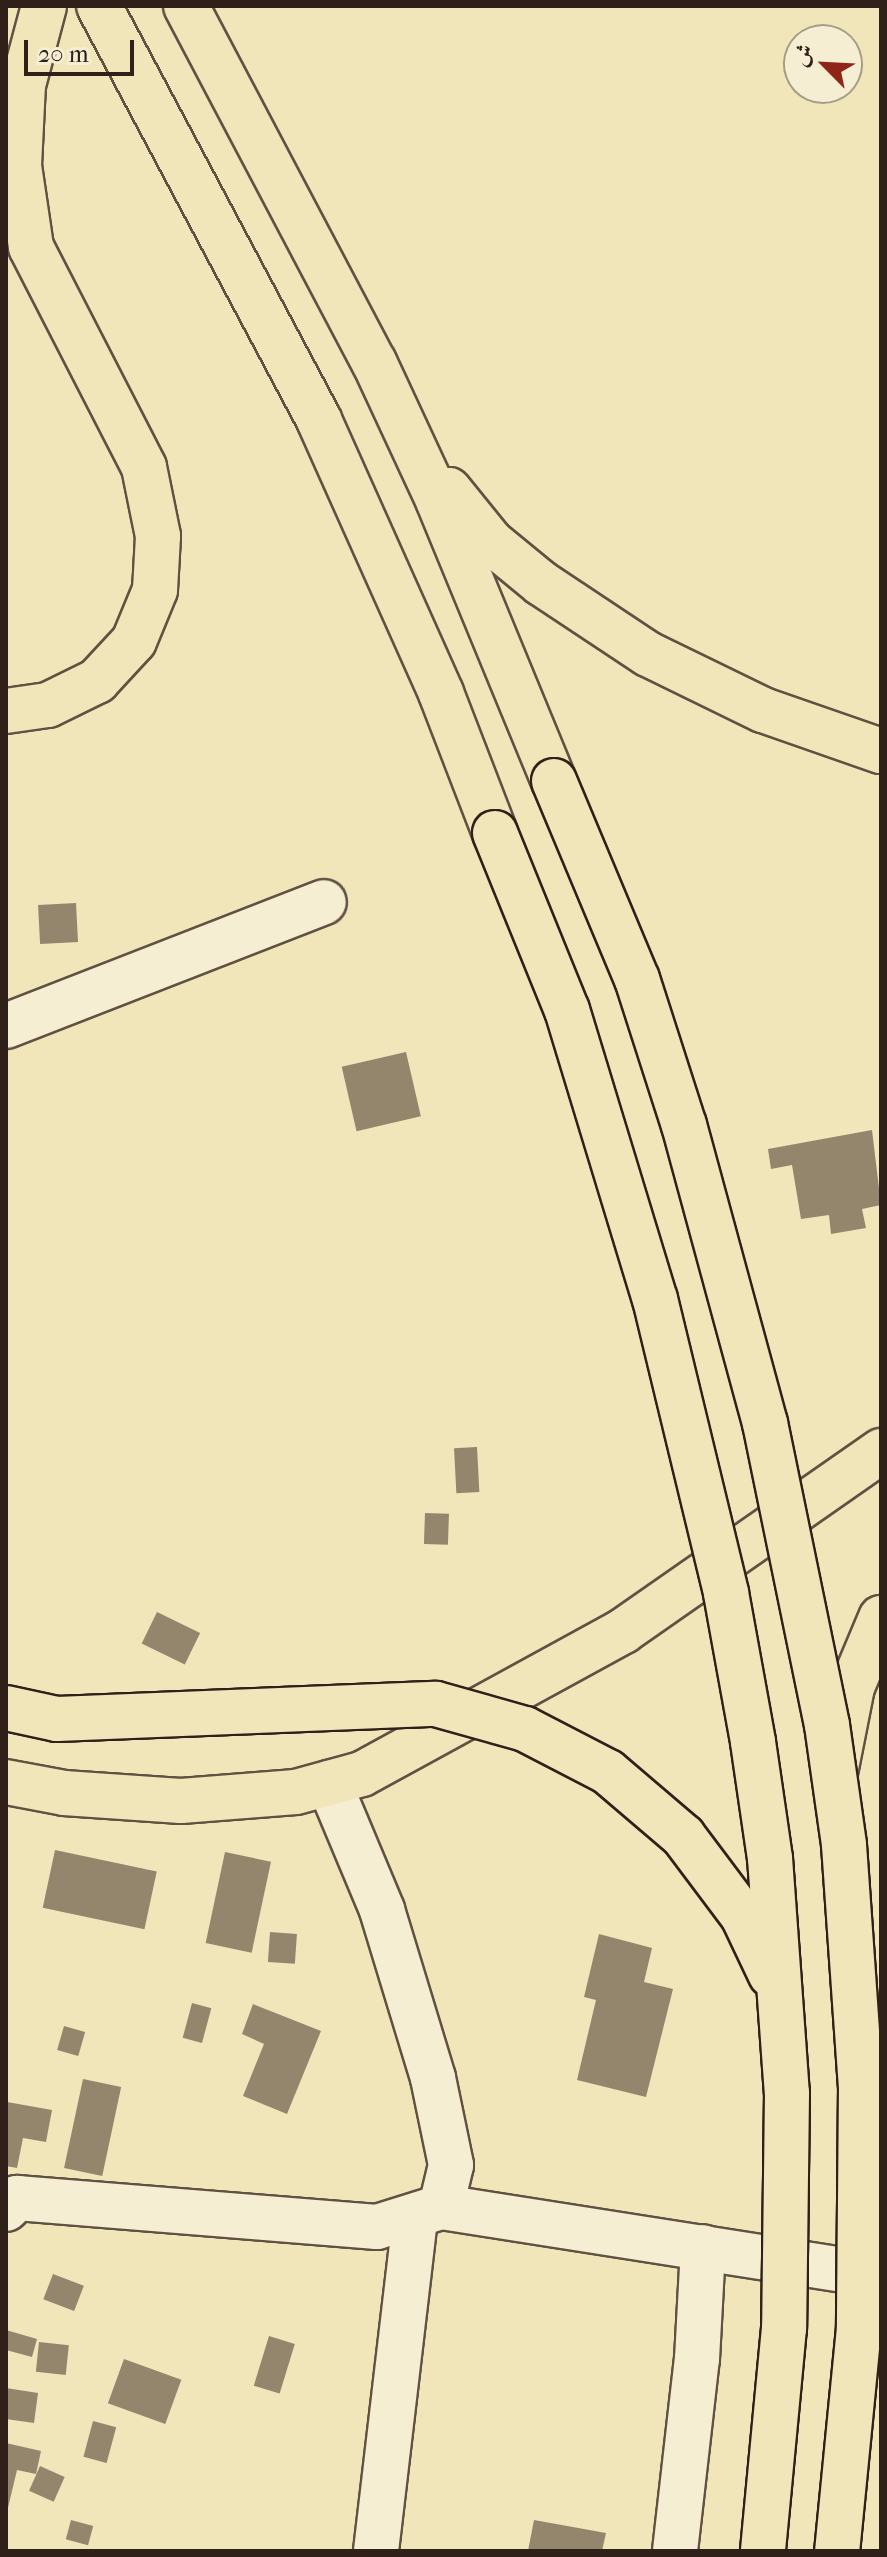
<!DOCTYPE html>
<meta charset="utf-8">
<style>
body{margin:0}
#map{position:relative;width:887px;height:2557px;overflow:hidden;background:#f1e5ba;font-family:"IM FELL French Canon",Amiri,serif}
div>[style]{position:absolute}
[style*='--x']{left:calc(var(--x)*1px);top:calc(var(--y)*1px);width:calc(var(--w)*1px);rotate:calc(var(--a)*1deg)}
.building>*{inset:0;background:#94866d;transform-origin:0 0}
.roads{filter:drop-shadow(2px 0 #605142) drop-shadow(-2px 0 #605142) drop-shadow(0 2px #605142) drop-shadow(0 -2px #605142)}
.minor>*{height:44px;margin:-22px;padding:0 22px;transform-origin:22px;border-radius:22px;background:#f6eed2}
.major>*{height:44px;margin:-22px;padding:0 22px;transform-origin:22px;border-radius:22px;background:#f1e5ba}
.bridges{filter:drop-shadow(2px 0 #30201a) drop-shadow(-2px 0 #30201a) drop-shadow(0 2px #30201a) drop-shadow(0 -2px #30201a)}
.major-bridge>*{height:44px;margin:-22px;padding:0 22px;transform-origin:22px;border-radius:22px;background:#f1e5ba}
span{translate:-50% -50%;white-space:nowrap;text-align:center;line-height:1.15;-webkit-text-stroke:8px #f6eed2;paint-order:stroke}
.frame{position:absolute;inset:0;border:8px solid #30201a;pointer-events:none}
.north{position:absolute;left:783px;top:24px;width:80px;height:80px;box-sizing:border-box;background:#f6eed2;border:2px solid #a79c88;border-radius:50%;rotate:294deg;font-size:22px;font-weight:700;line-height:32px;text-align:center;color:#30201a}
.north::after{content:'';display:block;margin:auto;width:28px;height:36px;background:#8f2418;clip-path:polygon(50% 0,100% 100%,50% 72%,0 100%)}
.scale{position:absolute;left:24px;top:40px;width:110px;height:36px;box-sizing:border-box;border:4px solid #30201a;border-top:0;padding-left:10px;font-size:24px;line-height:28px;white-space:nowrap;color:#30201a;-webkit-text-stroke:6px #f6eed2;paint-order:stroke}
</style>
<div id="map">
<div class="building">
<div style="left:76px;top:903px;width:39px;height:38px;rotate:87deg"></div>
<div style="left:406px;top:1052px;width:66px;height:66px;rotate:77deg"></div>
<div style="clip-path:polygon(872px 1130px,881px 1205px,862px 1209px,866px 1228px,831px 1234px,829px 1215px,801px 1219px,792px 1165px,771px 1169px,768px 1149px)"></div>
<div style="left:477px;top:1447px;width:45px;height:23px;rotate:87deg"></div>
<div style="left:425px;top:1513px;width:24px;height:31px;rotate:2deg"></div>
<div style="left:157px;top:1612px;width:48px;height:35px;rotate:26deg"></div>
<div style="left:55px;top:1850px;width:104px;height:59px;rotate:12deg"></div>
<div style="left:225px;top:1852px;width:47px;height:93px;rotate:12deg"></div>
<div style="left:270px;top:1932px;width:27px;height:30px;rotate:4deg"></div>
<div style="clip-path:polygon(599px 1934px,652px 1948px,644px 1982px,673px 1989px,646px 2097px,577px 2080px,596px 2000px,584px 1997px)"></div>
<div style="left:192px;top:2003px;width:20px;height:36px;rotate:15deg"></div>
<div style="clip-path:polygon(253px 2004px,321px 2031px,287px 2114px,243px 2096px,264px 2044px,242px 2034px)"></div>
<div style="left:64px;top:2026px;width:22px;height:25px;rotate:16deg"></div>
<div style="left:83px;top:2079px;width:39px;height:91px;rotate:12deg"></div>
<div style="clip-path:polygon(7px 2102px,52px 2110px,46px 2142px,23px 2138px,17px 2168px,6px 2166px)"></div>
<div style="left:53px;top:2274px;width:33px;height:27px;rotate:21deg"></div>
<div style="clip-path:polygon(6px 2330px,37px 2339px,32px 2357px,6px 2350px)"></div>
<div style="left:269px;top:2336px;width:27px;height:52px;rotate:17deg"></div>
<div style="left:39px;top:2342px;width:30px;height:30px;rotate:6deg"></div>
<div style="left:124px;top:2359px;width:61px;height:47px;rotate:20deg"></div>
<div style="clip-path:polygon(6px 2388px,38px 2393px,34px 2423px,6px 2419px)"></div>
<div style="left:93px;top:2421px;width:24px;height:37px;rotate:15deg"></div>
<div style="clip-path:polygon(6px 2443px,41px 2451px,36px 2474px,17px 2470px,7px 2512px)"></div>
<div style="left:40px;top:2466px;width:27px;height:27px;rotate:24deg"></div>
<div style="left:71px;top:2520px;width:23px;height:20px;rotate:15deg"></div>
<div style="clip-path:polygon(534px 2520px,606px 2533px,602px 2551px,528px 2551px)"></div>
</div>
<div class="roads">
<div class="minor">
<div style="--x:6;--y:1026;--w:341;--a:-21.3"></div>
<div style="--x:329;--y:1783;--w:138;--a:67.3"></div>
<div style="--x:382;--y:1910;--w:176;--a:73.1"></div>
<div style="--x:433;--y:2078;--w:89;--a:78.3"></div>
<div style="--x:451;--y:2165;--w:43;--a:103.4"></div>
<div style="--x:6;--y:2209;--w:16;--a:-45"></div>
<div style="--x:17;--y:2198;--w:361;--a:4.6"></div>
<div style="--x:377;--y:2227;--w:67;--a:-17.4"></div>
<div style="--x:441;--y:2207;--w:445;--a:8.9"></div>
<div style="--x:376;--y:2551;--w:336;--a:-83.3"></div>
<div style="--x:675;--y:2551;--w:193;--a:-83.5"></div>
<div style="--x:697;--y:2359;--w:112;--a:-86.9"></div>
</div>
<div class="major">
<div style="--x:99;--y:6;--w:469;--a:62"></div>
<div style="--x:319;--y:420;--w:299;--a:65.9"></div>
<div style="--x:441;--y:693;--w:150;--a:68.9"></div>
<div style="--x:186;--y:6;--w:403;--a:62.2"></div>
<div style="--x:374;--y:362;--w:152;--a:65.1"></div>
<div style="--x:438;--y:500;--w:304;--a:67.6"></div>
<div style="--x:449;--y:490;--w:67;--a:51.1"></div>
<div style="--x:491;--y:542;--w:65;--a:39.4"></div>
<div style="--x:541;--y:583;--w:128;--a:33.6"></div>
<div style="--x:648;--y:654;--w:128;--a:26"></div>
<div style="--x:763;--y:710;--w:125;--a:19.2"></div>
<div style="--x:6;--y:711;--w:42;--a:-8.1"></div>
<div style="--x:48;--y:705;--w:55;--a:-26.1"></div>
<div style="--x:97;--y:681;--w:54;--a:-47.2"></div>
<div style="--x:134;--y:641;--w:55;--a:-67.6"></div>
<div style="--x:155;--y:590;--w:54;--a:-86.8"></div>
<div style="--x:158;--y:536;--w:70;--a:-101.5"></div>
<div style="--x:144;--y:467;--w:247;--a:-117.2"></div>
<div style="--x:31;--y:247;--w:82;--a:-98.4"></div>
<div style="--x:19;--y:166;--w:81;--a:-87.2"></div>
<div style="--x:23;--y:85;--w:82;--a:-75.1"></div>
<div style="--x:836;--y:1768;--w:83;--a:-78.8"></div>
<div style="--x:852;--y:1687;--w:75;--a:-67.2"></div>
<div style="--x:6;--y:1782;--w:59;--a:10.7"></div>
<div style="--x:64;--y:1793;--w:117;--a:3.9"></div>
<div style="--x:181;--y:1801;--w:115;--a:-4.5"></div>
<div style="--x:296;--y:1792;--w:68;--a:-15.3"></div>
<div style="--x:362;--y:1774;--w:298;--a:-28.7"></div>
<div style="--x:623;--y:1631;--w:315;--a:-34.9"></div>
</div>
</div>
<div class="bridges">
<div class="major-bridge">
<div style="--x:554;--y:781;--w:215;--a:67.3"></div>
<div style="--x:637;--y:979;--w:153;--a:72.2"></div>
<div style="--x:684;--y:1125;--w:309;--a:74.8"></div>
<div style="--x:765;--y:1423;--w:308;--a:78.4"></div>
<div style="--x:827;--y:1725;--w:121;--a:81.9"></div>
<div style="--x:844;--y:1845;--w:242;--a:86"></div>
<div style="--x:861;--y:2086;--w:242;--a:90.5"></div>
<div style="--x:859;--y:2328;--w:224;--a:95.6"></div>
<div style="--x:495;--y:833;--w:191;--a:67.9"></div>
<div style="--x:567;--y:1010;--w:302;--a:73.1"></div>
<div style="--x:655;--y:1299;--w:302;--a:76.4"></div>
<div style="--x:726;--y:1593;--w:151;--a:79.7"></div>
<div style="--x:753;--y:1742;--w:117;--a:81.7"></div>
<div style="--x:770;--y:1858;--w:236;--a:85.9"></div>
<div style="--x:787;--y:2093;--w:235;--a:90.7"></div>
<div style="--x:784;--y:2328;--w:224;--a:95.4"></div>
<div style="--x:6;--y:1708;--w:52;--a:12.2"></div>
<div style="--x:57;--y:1719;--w:379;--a:-2.3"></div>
<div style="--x:436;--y:1704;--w:92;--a:15.7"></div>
<div style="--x:525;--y:1729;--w:93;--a:27.4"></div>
<div style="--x:608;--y:1772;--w:99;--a:40.5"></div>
<div style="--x:683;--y:1836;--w:100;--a:53.1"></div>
<div style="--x:743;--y:1916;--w:65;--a:64.6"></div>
</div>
</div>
<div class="frame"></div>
<div class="north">ش</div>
<div class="scale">20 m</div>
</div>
